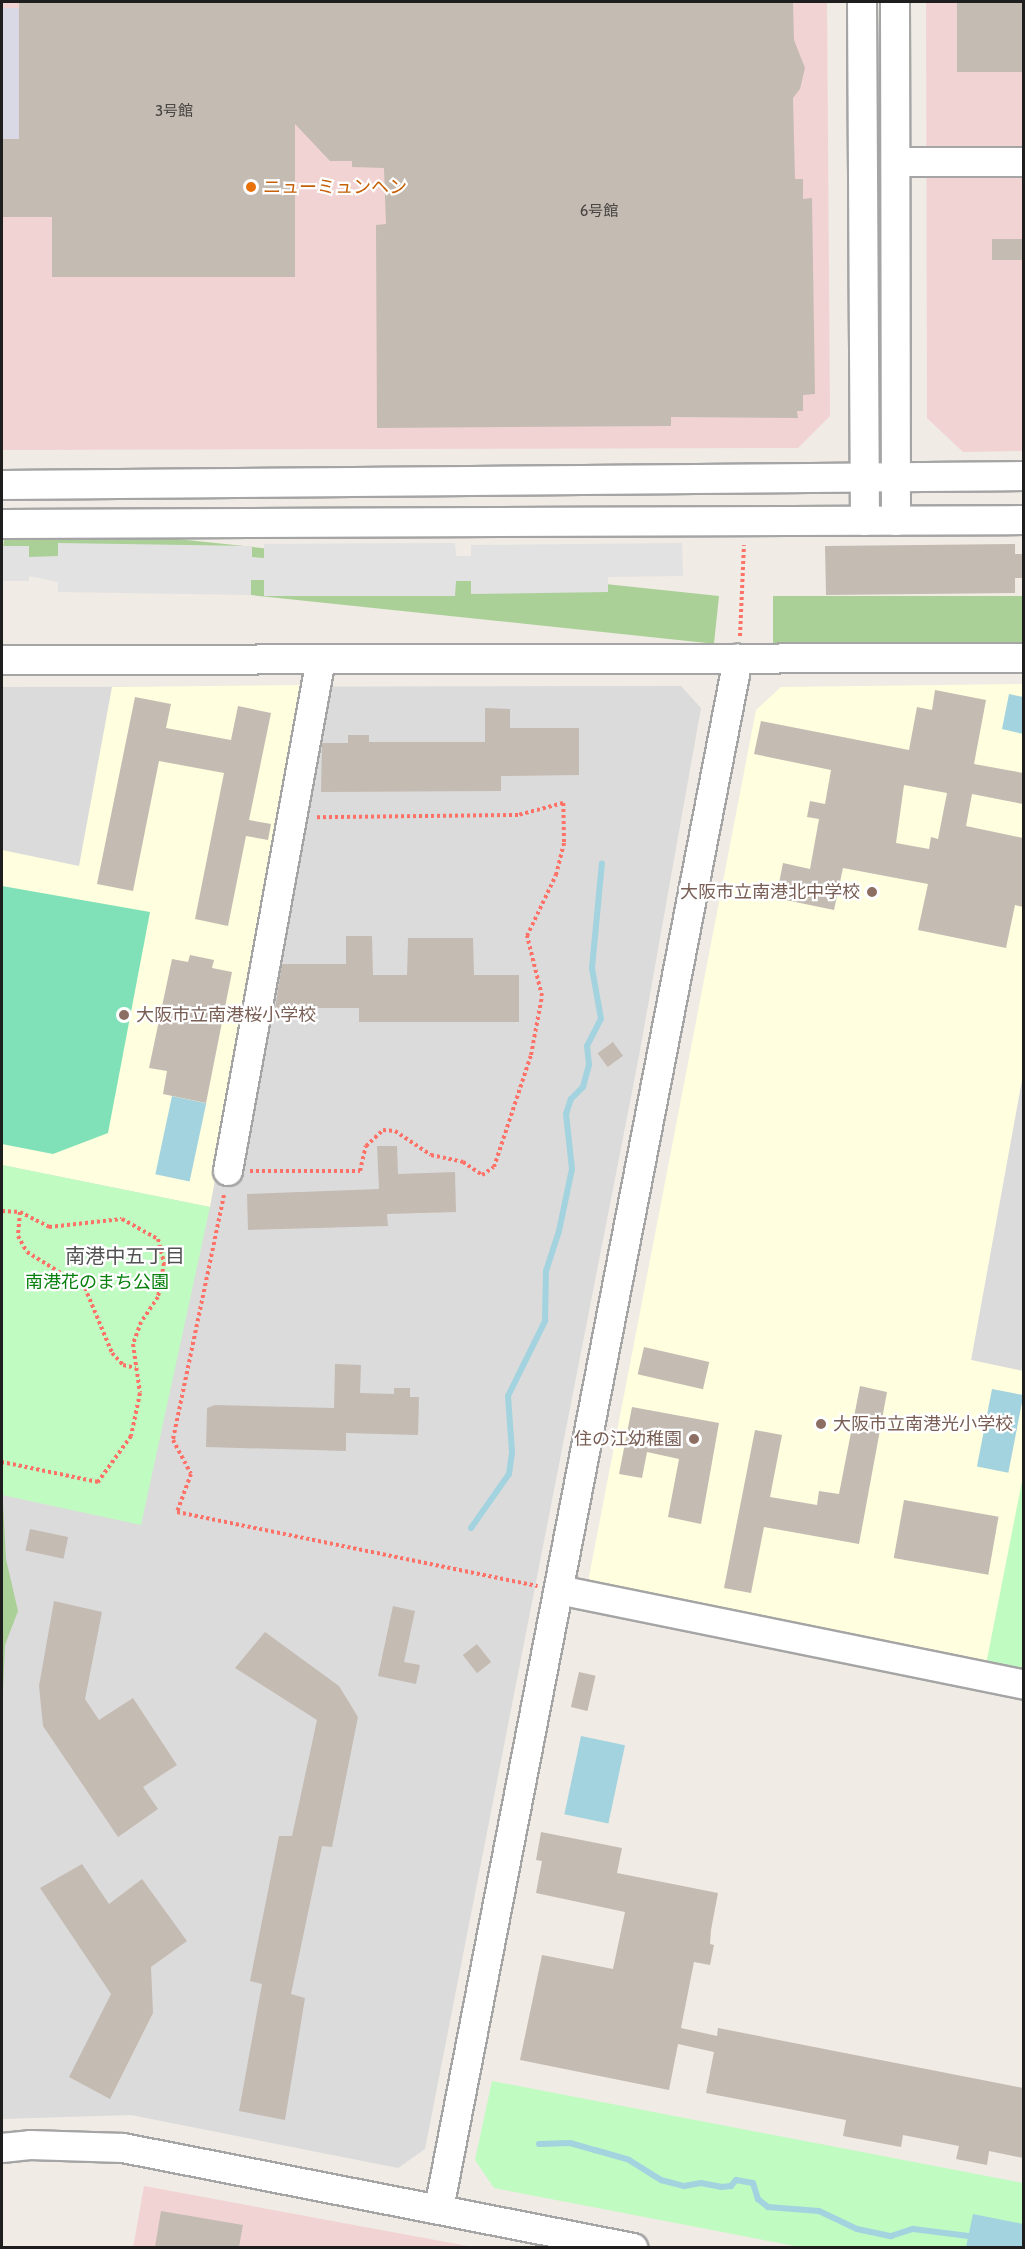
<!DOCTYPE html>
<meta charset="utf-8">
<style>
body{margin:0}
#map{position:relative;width:1025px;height:2249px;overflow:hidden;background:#f0ebe4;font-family:Cabin,"Noto Sans JP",sans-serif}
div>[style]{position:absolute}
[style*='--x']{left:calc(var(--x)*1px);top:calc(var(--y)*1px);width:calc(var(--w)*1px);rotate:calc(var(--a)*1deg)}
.residential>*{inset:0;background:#dcdbdb}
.commercial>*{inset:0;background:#f1d3d3}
.education>*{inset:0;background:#fffede}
.forest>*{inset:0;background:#aad097;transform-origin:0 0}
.park>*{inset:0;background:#c0fbc2}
.pitch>*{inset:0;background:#80e1b8}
.parking>*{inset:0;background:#e2e2e2}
.plaza>*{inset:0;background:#d8d9e5;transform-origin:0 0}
.water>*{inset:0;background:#a3d3df;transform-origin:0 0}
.stream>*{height:6px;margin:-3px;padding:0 3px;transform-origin:3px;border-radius:3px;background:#a3d3df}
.building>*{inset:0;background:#c4bbb3;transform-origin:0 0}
.path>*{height:4px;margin-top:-2px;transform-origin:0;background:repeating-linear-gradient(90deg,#fe7167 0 3px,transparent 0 6px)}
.roads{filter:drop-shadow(2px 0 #a5a5a5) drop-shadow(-2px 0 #a5a5a5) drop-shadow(0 2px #a5a5a5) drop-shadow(0 -2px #a5a5a5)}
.minor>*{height:28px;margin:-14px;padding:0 14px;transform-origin:14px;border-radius:14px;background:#fff}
.dots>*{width:16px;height:16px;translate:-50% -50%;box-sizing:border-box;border:3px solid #fff;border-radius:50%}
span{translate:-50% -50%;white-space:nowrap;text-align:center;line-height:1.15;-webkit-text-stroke:4.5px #fff;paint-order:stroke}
.number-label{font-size:15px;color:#484543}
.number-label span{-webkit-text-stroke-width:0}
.food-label{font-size:18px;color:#c56008}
.left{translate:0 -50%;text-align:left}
.education-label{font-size:18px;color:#785e54}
.right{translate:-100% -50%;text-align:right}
.park-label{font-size:18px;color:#08800e}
.neighbourhood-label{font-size:20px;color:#515151}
.frame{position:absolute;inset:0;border:3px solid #1e1e1e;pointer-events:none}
</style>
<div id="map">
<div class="residential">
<div style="clip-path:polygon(681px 686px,701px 708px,639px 1056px,425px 2149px,398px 2168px,131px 2115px,2px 2119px,2px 687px)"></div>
<div style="clip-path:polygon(1023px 1074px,1023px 1371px,971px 1360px)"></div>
</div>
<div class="commercial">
<div style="clip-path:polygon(2px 2px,827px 2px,830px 416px,798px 448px,2px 450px)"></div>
<div style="clip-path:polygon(926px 2px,1023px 2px,1023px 451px,963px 452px,927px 418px)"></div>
<div style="clip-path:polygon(144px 2186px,473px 2247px,133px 2248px)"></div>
</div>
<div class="education">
<div style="clip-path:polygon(1023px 684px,1023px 1074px,971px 1360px,1023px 1371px,1024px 1476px,985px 1670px,587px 1587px,756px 710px,781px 687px)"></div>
<div style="clip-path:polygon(307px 685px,210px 1207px,2px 1165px,2px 850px,79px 866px,112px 687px)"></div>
</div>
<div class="forest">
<div style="left:719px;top:596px;width:48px;height:717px;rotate:96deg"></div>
<div style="left:1023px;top:596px;width:48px;height:250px;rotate:90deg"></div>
<div style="clip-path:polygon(2px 1484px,6px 1559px,18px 1611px,5px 1645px,2px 1716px)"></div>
</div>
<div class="park">
<div style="clip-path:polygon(2px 1165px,210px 1207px,141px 1525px,2px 1495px)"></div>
<div style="clip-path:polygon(1023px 1476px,1023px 1677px,985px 1670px)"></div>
<div style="clip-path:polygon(492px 2081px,1023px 2183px,1023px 2247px,800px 2247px,494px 2188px,475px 2160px)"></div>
</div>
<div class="pitch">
<div style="clip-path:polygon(2px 886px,150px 912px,108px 1133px,53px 1154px,2px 1144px)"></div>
</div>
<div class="parking">
<div style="clip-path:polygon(58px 543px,252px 546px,252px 557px,264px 558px,264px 544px,455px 543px,456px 556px,471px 556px,471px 545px,682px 543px,683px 576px,608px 577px,608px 592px,471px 594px,471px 581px,456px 581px,455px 596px,264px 596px,264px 580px,251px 580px,251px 595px,58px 592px,58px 582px,29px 576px,29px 581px,2px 581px,2px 546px,29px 546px,29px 557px,58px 556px)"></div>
</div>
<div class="plaza">
<div style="left:2px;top:8px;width:17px;height:131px"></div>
</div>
<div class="water">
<div style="clip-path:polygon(1009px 694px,1023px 697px,1023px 734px,1002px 729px)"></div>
<div style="left:172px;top:1096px;width:35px;height:80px;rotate:12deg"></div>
<div style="left:992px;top:1389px;width:32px;height:79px;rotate:11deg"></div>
<div style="left:581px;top:1736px;width:45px;height:80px;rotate:12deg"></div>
<div style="clip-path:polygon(973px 2214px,1023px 2224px,1023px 2247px,966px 2247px)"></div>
</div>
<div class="stream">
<div style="--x:471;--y:1528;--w:66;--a:-54.9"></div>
<div style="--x:509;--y:1474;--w:22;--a:-82"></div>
<div style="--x:512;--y:1452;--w:56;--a:-94.1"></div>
<div style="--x:508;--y:1396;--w:84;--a:-63.7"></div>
<div style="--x:545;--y:1321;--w:50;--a:-88.9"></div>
<div style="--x:546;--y:1271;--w:42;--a:-72"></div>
<div style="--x:559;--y:1231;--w:63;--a:-78.2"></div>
<div style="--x:572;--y:1169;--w:55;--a:-96.2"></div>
<div style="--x:566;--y:1114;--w:16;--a:-72"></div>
<div style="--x:571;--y:1099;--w:17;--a:-45"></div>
<div style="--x:583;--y:1087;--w:23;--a:-75"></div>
<div style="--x:589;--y:1065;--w:19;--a:-96"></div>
<div style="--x:587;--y:1046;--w:30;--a:-63"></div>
<div style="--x:601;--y:1019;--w:52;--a:-100"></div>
<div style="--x:592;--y:968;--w:105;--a:-84.6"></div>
<div style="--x:539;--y:2144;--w:31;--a:-2"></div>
<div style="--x:570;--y:2143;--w:26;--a:16"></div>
<div style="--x:595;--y:2150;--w:35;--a:16"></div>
<div style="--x:629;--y:2160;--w:38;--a:32"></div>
<div style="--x:661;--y:2180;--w:24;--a:15"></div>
<div style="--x:684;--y:2186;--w:17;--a:-10"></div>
<div style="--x:701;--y:2183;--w:20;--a:11"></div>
<div style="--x:721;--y:2187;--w:10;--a:-6"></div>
<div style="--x:731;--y:2186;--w:8;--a:-50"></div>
<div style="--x:736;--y:2180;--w:17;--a:10"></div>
<div style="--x:753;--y:2183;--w:17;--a:73"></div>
<div style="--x:758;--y:2199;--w:13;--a:39"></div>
<div style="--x:768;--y:2207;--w:51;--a:4.5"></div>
<div style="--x:819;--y:2211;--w:42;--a:25.3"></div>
<div style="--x:857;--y:2229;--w:35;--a:12"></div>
<div style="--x:891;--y:2236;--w:23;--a:-18"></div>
<div style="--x:913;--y:2229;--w:56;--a:7.1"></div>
</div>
<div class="building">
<div style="clip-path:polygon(19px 2px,793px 2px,794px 40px,805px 68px,800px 89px,793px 98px,795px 179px,803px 179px,803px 199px,812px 198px,815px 394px,803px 395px,803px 411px,797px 411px,798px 418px,671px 417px,671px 426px,377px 428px,376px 225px,386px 224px,384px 168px,352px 167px,352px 161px,330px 161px,295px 124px,295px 277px,52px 277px,52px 217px,2px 217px,2px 139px,19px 139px)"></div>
<div style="left:957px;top:2px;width:66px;height:70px"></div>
<div style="left:992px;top:239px;width:31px;height:21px"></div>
<div style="clip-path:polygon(1015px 544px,1015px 554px,1023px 554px,1023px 578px,1015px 578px,1015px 593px,826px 595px,825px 546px)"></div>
<div style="clip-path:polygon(evenodd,935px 690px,986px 700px,974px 764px,1023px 773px,1023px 804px,972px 794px,966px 826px,1023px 838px,1023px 907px,1015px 905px,1006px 948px,918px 930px,928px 884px,843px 868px,834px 910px,776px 898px,783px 863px,810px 869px,819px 819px,807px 817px,810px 801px,825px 804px,831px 770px,754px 754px,761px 721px,909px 750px,917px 707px,932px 710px,935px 690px,904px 785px,947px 793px,938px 839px,931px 837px,929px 849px,896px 843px,904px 785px)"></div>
<div style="clip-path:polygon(135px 697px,171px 704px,166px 728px,231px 740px,238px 706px,271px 713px,249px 820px,271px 824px,268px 840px,246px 836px,228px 926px,195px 919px,224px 773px,159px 761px,133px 891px,97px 884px)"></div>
<div style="clip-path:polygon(485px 708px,510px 709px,510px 728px,579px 728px,579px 775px,501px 776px,501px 791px,321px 792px,322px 743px,348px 743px,348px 735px,369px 735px,369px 742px,485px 742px)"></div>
<div style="clip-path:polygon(346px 936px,372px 936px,373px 975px,407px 975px,408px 938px,473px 938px,474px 975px,519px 975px,519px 1022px,359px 1022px,359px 1008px,275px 1008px,282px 964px,346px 964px)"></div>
<div style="clip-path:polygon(190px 955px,214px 960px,212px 968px,232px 972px,206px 1103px,163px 1094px,167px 1071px,149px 1068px,172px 959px,188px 962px)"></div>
<div style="left:613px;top:1042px;width:17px;height:19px;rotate:54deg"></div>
<div style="clip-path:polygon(377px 1146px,397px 1146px,398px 1174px,455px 1172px,456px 1212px,387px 1214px,388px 1226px,248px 1230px,247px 1194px,379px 1189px)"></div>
<div style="left:644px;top:1347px;width:67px;height:28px;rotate:13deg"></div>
<div style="clip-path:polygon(335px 1364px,361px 1365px,360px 1393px,394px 1394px,394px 1388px,410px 1388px,410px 1397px,419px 1397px,418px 1435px,346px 1433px,346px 1451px,206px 1447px,207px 1408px,215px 1405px,334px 1408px)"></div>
<div style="clip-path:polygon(860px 1386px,887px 1392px,859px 1544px,764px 1527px,751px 1593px,724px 1588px,755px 1430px,782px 1435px,770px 1497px,817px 1505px,819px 1491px,839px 1494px)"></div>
<div style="clip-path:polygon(632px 1407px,719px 1423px,701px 1524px,668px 1517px,679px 1459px,647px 1452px,642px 1478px,619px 1474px)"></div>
<div style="left:904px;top:1500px;width:96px;height:59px;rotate:10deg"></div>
<div style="left:30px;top:1529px;width:39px;height:22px;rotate:12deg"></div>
<div style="clip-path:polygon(54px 1601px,102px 1612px,85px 1699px,99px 1720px,133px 1698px,177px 1765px,143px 1787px,158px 1809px,118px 1837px,43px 1726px,39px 1686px)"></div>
<div style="clip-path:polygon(393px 1606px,415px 1611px,404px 1662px,420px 1665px,416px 1684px,378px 1676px)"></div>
<div style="clip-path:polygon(265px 1632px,339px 1686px,358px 1717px,332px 1847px,322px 1846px,291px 1994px,305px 1998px,285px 2120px,239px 2111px,262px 1984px,250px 1981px,279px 1836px,292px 1836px,317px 1720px,235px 1668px)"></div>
<div style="left:477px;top:1644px;width:23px;height:18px;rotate:52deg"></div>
<div style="left:579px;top:1672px;width:17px;height:36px;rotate:13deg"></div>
<div style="clip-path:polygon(541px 1832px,622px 1848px,617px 1873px,718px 1893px,711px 1930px,710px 1944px,714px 1945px,710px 1965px,694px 1962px,681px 2028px,717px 2036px,718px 2028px,1023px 2088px,1023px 2158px,989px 2151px,987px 2165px,956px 2159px,959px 2146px,903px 2135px,901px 2147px,843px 2136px,846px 2120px,706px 2093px,714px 2052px,678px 2044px,669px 2090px,520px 2060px,542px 1955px,613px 1969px,625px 1912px,536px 1893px,542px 1861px,536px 1860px)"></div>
<div style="clip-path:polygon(82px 1864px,109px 1904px,142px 1879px,187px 1941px,151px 1967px,153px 2013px,110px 2099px,69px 2077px,111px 1994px,40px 1888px)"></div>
<div style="clip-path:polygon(161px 2211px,243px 2225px,239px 2247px,155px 2247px)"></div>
</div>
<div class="path">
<div style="--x:740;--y:636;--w:91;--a:-87.5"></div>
<div style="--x:250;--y:1171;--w:110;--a:0"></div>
<div style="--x:360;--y:1171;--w:26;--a:-77"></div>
<div style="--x:366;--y:1146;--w:23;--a:-43"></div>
<div style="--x:383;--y:1130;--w:12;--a:5"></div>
<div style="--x:395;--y:1131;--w:43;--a:33.7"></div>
<div style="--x:431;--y:1155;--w:33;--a:12"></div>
<div style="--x:463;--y:1162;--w:23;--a:34"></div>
<div style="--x:482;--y:1175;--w:14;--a:-34"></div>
<div style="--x:494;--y:1167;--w:118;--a:-71.7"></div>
<div style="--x:531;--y:1055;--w:60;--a:-79.4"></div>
<div style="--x:542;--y:996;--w:62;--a:-104"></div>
<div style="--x:527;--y:936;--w:68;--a:-64.6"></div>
<div style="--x:556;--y:875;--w:34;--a:-76"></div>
<div style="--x:564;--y:842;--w:39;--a:-91"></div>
<div style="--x:563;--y:803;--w:47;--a:165.1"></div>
<div style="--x:518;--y:815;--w:203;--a:179.4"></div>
<div style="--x:224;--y:1195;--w:250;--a:101.8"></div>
<div style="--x:173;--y:1440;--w:38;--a:62"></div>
<div style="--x:191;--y:1474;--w:40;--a:110.2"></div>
<div style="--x:177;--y:1512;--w:368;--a:11.6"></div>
<div style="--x:2;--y:1211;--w:18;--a:3"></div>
<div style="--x:20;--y:1212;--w:33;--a:27"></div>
<div style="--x:49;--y:1227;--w:73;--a:-6.3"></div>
<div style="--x:122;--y:1219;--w:41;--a:29.1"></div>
<div style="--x:158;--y:1239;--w:25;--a:76"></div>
<div style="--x:164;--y:1263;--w:35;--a:100"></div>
<div style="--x:158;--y:1297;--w:30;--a:124"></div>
<div style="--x:141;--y:1322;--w:23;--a:110"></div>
<div style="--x:133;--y:1344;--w:49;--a:81.9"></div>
<div style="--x:140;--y:1393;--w:44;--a:101.8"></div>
<div style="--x:131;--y:1436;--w:57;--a:125.7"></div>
<div style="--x:98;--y:1482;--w:98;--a:-168.2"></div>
<div style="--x:20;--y:1212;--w:24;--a:95"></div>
<div style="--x:18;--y:1236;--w:18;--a:61"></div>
<div style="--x:27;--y:1252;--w:68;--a:31.8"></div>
<div style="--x:85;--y:1288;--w:70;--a:67.4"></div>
<div style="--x:112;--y:1353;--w:16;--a:47"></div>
<div style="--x:123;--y:1365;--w:13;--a:13"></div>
</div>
<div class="roads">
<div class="minor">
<div style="--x:862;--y:2;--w:519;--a:89.67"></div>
<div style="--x:895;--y:2;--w:519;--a:89.89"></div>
<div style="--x:897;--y:162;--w:127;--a:0"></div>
<div style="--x:2;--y:485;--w:1022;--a:-0.5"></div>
<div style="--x:2;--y:524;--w:1022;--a:-0.22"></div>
<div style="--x:2;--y:660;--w:1022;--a:-0.11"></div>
<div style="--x:228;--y:1171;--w:520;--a:-79.71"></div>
<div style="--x:559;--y:1590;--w:475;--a:11.5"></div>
<div style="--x:2;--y:2148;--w:28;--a:-6"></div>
<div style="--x:30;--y:2145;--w:93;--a:1.8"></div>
<div style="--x:123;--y:2148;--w:520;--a:11.09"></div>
<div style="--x:439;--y:2209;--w:1579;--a:-79.08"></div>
</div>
</div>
<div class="dots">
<div style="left:251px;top:187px;background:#e8710a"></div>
<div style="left:872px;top:892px;background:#8d6e63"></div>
<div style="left:124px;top:1015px;background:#8d6e63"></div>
<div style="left:821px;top:1424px;background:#8d6e63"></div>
<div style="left:694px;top:1439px;background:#8d6e63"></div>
</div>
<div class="number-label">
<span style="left:174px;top:112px">3号館</span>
<span style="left:599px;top:212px">6号館</span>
</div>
<div class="food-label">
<span class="left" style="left:263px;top:187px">ニューミュンヘン</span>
</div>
<div class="education-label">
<span class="right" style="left:860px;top:892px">大阪市立南港北中学校</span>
<span class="left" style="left:136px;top:1015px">大阪市立南港桜小学校</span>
<span class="left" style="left:833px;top:1424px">大阪市立南港光小学校</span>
<span class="right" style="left:682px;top:1439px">住の江幼稚園</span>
</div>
<div class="park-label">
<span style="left:97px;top:1282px">南港花のまち公園</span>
</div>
<div class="neighbourhood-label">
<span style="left:125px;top:1256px">南港中五丁目</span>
</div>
<div class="frame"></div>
</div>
